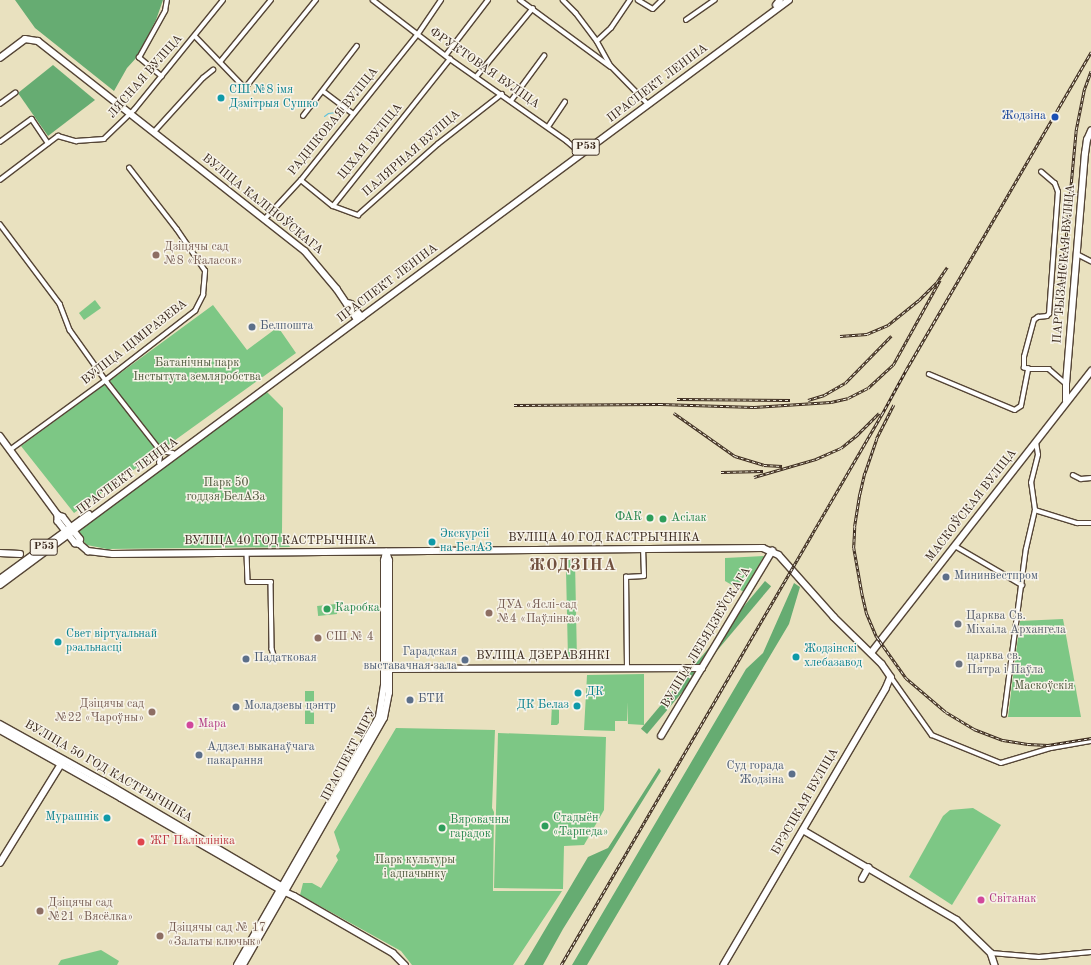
<!DOCTYPE html>
<meta charset="utf-8">
<style>
body{margin:0}
#map{position:relative;width:1091px;height:965px;overflow:hidden;background:#e9e1bf;font-family:"Old Standard TT",serif}
div>[style]{position:absolute}
[style*='--x']{left:calc(var(--x)*1px);top:calc(var(--y)*1px);width:calc(var(--w)*1px);rotate:calc(var(--a)*1deg)}
.green>*{inset:0;background:#7dc785;transform-origin:0 0}
.forest>*{inset:0;background:#66ac72;transform-origin:0 0}
.stream>*{height:1px;margin:-0.5px;padding:0 0.5px;transform-origin:0.5px;border-radius:0.5px;background:#5fc3dd}
.roads{filter:drop-shadow(1px 0 #554536) drop-shadow(-1px 0 #554536) drop-shadow(0 1px #554536) drop-shadow(0 -1px #554536)}
.street>*{height:3.5px;margin:-1.75px;padding:0 1.75px;transform-origin:1.75px;border-radius:1.75px;background:#fff}
.secondary>*{height:5.5px;margin:-2.75px;padding:0 2.75px;transform-origin:2.75px;border-radius:2.75px;background:#fff}
.primary>*{height:6px;margin:-3px;padding:0 3px;transform-origin:3px;border-radius:3px;background:#fff}
.rail>*{height:2.5px;margin-top:-1.25px;transform-origin:0;background:repeating-linear-gradient(90deg,#f7f3e8 0 3px,#3b2a1e 0 6px);box-sizing:border-box;border-block:1px solid #3b2a1e}
.dots>*{width:11px;height:11px;translate:-50% -50%;box-sizing:border-box;border:2px solid #f7f3e8;border-radius:50%}
span{translate:-50% -50%;white-space:nowrap;text-align:center;line-height:1.15;-webkit-text-stroke:3px #f7f3e8;paint-order:stroke}
.shield-label span{padding:1px 3px;background:#f7f3e8;border:1px solid;border-radius:3px;-webkit-text-stroke-width:0}
.shield-label{font-size:11px;color:#3b2a1e;font-weight:700}
.street-label{font-size:12px;color:#3b2a1e}
.culture-label{font-size:12px;color:#0d838f}
.left{translate:0 -50%;text-align:left}
.right{translate:-100% -50%;text-align:right}
.transit-label{font-size:12px;color:#164399}
.education-label{font-size:12px;color:#785e54}
.service-label{font-size:12px;color:#4e5e75}
.park-label{font-size:12px;color:#4f593d}
.leisure-label{font-size:12px;color:#27864d}
.worship-label{font-size:12px;color:#5b616d}
.hotel-label{font-size:12px;color:#b23c85}
.health-label{font-size:12px;color:#be3a42}
.district-label{font-size:16px;color:#71503e;font-weight:700;letter-spacing:1px}
</style>
<div id="map">
<div class="green">
<div style="clip-path:polygon(95px 300px,101px 308px,84px 320px,79px 313px)"></div>
<div style="clip-path:polygon(213px 305px,247px 350px,278px 327px,296px 353px,74px 513px,21px 446px)"></div>
<div style="clip-path:polygon(265px 390px,283px 408px,282px 533px,290px 547px,107px 549px,87px 545px,79px 536px,79px 529px)"></div>
<div style="clip-path:polygon(764px 556px,744px 592px,725px 581px,725px 558px)"></div>
<div style="clip-path:polygon(570px 559px,575px 561px,577px 660px,568px 659px,566px 570px,563px 562px)"></div>
<div style="left:336px;top:604px;width:10px;height:19px;rotate:84deg"></div>
<div style="clip-path:polygon(1063px 619px,1081px 717px,1008px 717px,1020px 621px)"></div>
<div style="clip-path:polygon(644px 674px,644px 725px,628px 724px,627px 702px,627px 721px,615px 721px,615px 731px,584px 730px,587px 675px)"></div>
<div style="left:305px;top:691px;width:9px;height:33px"></div>
<div style="clip-path:polygon(554px 703px,559px 708px,559px 723px,557px 725px,551px 725px,552px 704px)"></div>
<div style="clip-path:polygon(396px 728px,495px 730px,492px 808px,494px 812px,493px 891px,562px 891px,513px 965px,412px 965px,401px 951px,300px 895px,303px 883px,312px 883px,321px 888px,338px 860px,336px 856px,340px 850px,334px 832px)"></div>
<div style="clip-path:polygon(498px 733px,606px 737px,604px 810px,584px 845px,564px 846px,563px 889px,494px 888px)"></div>
<div style="clip-path:polygon(973px 808px,1001px 825px,952px 905px,909px 877px,943px 816px,950px 810px)"></div>
<div style="clip-path:polygon(101px 950px,119px 961px,117px 965px,58px 965px,61px 960px)"></div>
</div>
<div class="forest">
<div style="clip-path:polygon(15px 0,163px 0,156px 20px,137px 57px,127px 68px,114px 91px,35px 28px)"></div>
<div style="clip-path:polygon(53px 65px,95px 100px,48px 136px,18px 93px)"></div>
<div style="left:765px;top:581px;width:8px;height:193px;rotate:40deg"></div>
<div style="clip-path:polygon(794px 583px,800px 587px,789px 624px,587px 965px,572px 965px,746px 669px,763px 653px)"></div>
<div style="clip-path:polygon(659px 768px,661px 771px,563px 929px,543px 965px,524px 965px,588px 857px,608px 848px)"></div>
</div>
<div class="stream">
<div style="--x:324;--y:116;--w:5;--a:-37"></div>
<div style="--x:328;--y:113;--w:16;--a:-7"></div>
</div>
<div class="roads">
<div class="street">
<div style="--x:373;--y:0;--w:97;--a:37.5"></div>
<div style="--x:450;--y:59;--w:143;--a:35"></div>
<div style="--x:567;--y:141;--w:20;--a:41"></div>
<div style="--x:520;--y:0;--w:112;--a:36.3"></div>
<div style="--x:563;--y:0;--w:18;--a:45"></div>
<div style="--x:576;--y:13;--w:35;--a:53"></div>
<div style="--x:597;--y:41;--w:29;--a:61"></div>
<div style="--x:611;--y:66;--w:54;--a:45.7"></div>
<div style="--x:638;--y:0;--w:17;--a:31"></div>
<div style="--x:653;--y:9;--w:13;--a:-45"></div>
<div style="--x:686;--y:20;--w:35;--a:-35"></div>
<div style="--x:195;--y:36;--w:72;--a:46.1"></div>
<div style="--x:245;--y:88;--w:113;--a:-51.1"></div>
<div style="--x:597;--y:41;--w:19;--a:-43"></div>
<div style="--x:611;--y:28;--w:34;--a:-56"></div>
<div style="--x:446;--y:55;--w:69;--a:-52.6"></div>
<div style="--x:220;--y:62;--w:80;--a:-50.6"></div>
<div style="--x:162;--y:77;--w:30;--a:-140"></div>
<div style="--x:139;--y:58;--w:54;--a:-61"></div>
<div style="--x:165;--y:11;--w:11;--a:-80"></div>
<div style="--x:476;--y:77;--w:89;--a:-50.4"></div>
<div style="--x:323;--y:91;--w:38;--a:37"></div>
<div style="--x:511;--y:101;--w:56;--a:-53.7"></div>
<div style="--x:0;--y:104;--w:19;--a:-36"></div>
<div style="--x:303;--y:116;--w:88;--a:-52.4"></div>
<div style="--x:548;--y:127;--w:30;--a:-56"></div>
<div style="--x:154;--y:132;--w:73;--a:-47.8"></div>
<div style="--x:203;--y:78;--w:13;--a:-39"></div>
<div style="--x:0;--y:142;--w:39;--a:-36"></div>
<div style="--x:32;--y:119;--w:29;--a:56"></div>
<div style="--x:0;--y:180;--w:73;--a:-37.2"></div>
<div style="--x:58;--y:136;--w:19;--a:16"></div>
<div style="--x:76;--y:141;--w:28;--a:-4"></div>
<div style="--x:104;--y:139;--w:42;--a:-44"></div>
<div style="--x:134;--y:110;--w:141;--a:-51"></div>
<div style="--x:301;--y:180;--w:41;--a:39.1"></div>
<div style="--x:333;--y:206;--w:188;--a:-51.5"></div>
<div style="--x:333;--y:206;--w:27;--a:20"></div>
<div style="--x:358;--y:215;--w:107;--a:-41.6"></div>
<div style="--x:438;--y:144;--w:81;--a:-38"></div>
<div style="--x:264;--y:220;--w:54;--a:-47.2"></div>
<div style="--x:301;--y:180;--w:187;--a:-51.3"></div>
<div style="--x:418;--y:34;--w:41;--a:-55.9"></div>
<div style="--x:0;--y:224;--w:100;--a:53.1"></div>
<div style="--x:60;--y:304;--w:28;--a:69"></div>
<div style="--x:70;--y:330;--w:64;--a:54.6"></div>
<div style="--x:107;--y:382;--w:88;--a:52"></div>
<div style="--x:161;--y:451;--w:12;--a:9"></div>
<div style="--x:1077;--y:254;--w:16;--a:27"></div>
<div style="--x:1028;--y:369;--w:4;--a:-166"></div>
<div style="--x:1024;--y:368;--w:11;--a:-90"></div>
<div style="--x:1024;--y:357;--w:38;--a:-75"></div>
<div style="--x:1034;--y:320;--w:5;--a:-37"></div>
<div style="--x:1038;--y:317;--w:9;--a:-6"></div>
<div style="--x:1047;--y:316;--w:3;--a:-45"></div>
<div style="--x:1049;--y:314;--w:122;--a:-85.8"></div>
<div style="--x:1058;--y:192;--w:9;--a:-111"></div>
<div style="--x:1055;--y:184;--w:18;--a:-139"></div>
<div style="--x:929;--y:374;--w:93;--a:22.7"></div>
<div style="--x:1015;--y:410;--w:7;--a:-34"></div>
<div style="--x:1021;--y:406;--w:38;--a:-79"></div>
<div style="--x:1028;--y:369;--w:21;--a:0"></div>
<div style="--x:1049;--y:369;--w:23;--a:41"></div>
<div style="--x:10;--y:450;--w:119;--a:-36.1"></div>
<div style="--x:106;--y:380;--w:113;--a:-37.8"></div>
<div style="--x:195;--y:311;--w:18;--a:-63"></div>
<div style="--x:203;--y:295;--w:24;--a:-85"></div>
<div style="--x:205;--y:271;--w:50;--a:-124.3"></div>
<div style="--x:177;--y:230;--w:78;--a:-127.7"></div>
<div style="--x:159;--y:463;--w:12;--a:-81"></div>
<div style="--x:1073;--y:475;--w:9;--a:27"></div>
<div style="--x:1081;--y:479;--w:10;--a:-6"></div>
<div style="--x:1035;--y:510;--w:44;--a:17.2"></div>
<div style="--x:1077;--y:523;--w:14;--a:0"></div>
<div style="--x:955;--y:546;--w:78;--a:30.2"></div>
<div style="--x:247;--y:553;--w:29;--a:88"></div>
<div style="--x:248;--y:582;--w:23;--a:0"></div>
<div style="--x:271;--y:582;--w:67;--a:89.1"></div>
<div style="--x:272;--y:649;--w:9;--a:72"></div>
<div style="--x:627;--y:668;--w:91;--a:-90.6"></div>
<div style="--x:626;--y:577;--w:18;--a:-3"></div>
<div style="--x:644;--y:576;--w:26;--a:-92"></div>
<div style="--x:891;--y:677;--w:71;--a:54.7"></div>
<div style="--x:932;--y:735;--w:74;--a:22.1"></div>
<div style="--x:1001;--y:763;--w:52;--a:-16.7"></div>
<div style="--x:1051;--y:748;--w:41;--a:-9.9"></div>
<div style="--x:1004;--y:715;--w:167;--a:-82.5"></div>
<div style="--x:1026;--y:549;--w:40;--a:-77"></div>
<div style="--x:1035;--y:510;--w:27;--a:-98"></div>
<div style="--x:1031;--y:483;--w:29;--a:-76"></div>
<div style="--x:1038;--y:455;--w:13;--a:-99"></div>
<div style="--x:991;--y:953;--w:48;--a:4.8"></div>
<div style="--x:1039;--y:957;--w:52;--a:-5.5"></div>
</div>
<div class="secondary">
<div style="--x:776;--y:5;--w:6;--a:-51"></div>
<div style="--x:0;--y:58;--w:31;--a:-37"></div>
<div style="--x:25;--y:39;--w:13;--a:9"></div>
<div style="--x:38;--y:41;--w:340;--a:38.2"></div>
<div style="--x:305;--y:251;--w:50;--a:49.9"></div>
<div style="--x:337;--y:289;--w:37;--a:56"></div>
<div style="--x:348;--y:303;--w:3;--a:18"></div>
<div style="--x:351;--y:304;--w:17;--a:50"></div>
<div style="--x:1066;--y:401;--w:17;--a:-90"></div>
<div style="--x:1066;--y:384;--w:231;--a:-85.3"></div>
<div style="--x:1085;--y:154;--w:14;--a:-82"></div>
<div style="--x:1087;--y:140;--w:10;--a:-66"></div>
<div style="--x:0;--y:436;--w:98;--a:53.7"></div>
<div style="--x:58;--y:515;--w:5;--a:22"></div>
<div style="--x:63;--y:517;--w:28;--a:52"></div>
<div style="--x:80;--y:539;--w:5;--a:90"></div>
<div style="--x:58;--y:515;--w:6;--a:90"></div>
<div style="--x:58;--y:521;--w:28;--a:52"></div>
<div style="--x:75;--y:543;--w:5;--a:11"></div>
<div style="--x:80;--y:544;--w:11;--a:41"></div>
<div style="--x:88;--y:551;--w:25;--a:7"></div>
<div style="--x:113;--y:554;--w:650;--a:-0.53"></div>
<div style="--x:763;--y:548;--w:17;--a:24"></div>
<div style="--x:779;--y:555;--w:83;--a:48.4"></div>
<div style="--x:834;--y:617;--w:67;--a:44.4"></div>
<div style="--x:882;--y:664;--w:16;--a:55"></div>
<div style="--x:891;--y:677;--w:13;--a:113"></div>
<div style="--x:886;--y:689;--w:320;--a:120.4"></div>
<div style="--x:0;--y:553;--w:20;--a:3"></div>
<div style="--x:871;--y:653;--w:358;--a:-52"></div>
<div style="--x:386;--y:669;--w:316;--a:-0.2"></div>
<div style="--x:0;--y:724;--w:118;--a:29"></div>
<div style="--x:103;--y:781;--w:209;--a:30.5"></div>
<div style="--x:0;--y:730;--w:139;--a:29.3"></div>
<div style="--x:121;--y:798;--w:182;--a:29.9"></div>
<div style="--x:279;--y:889;--w:17;--a:25"></div>
<div style="--x:294;--y:896;--w:114;--a:29.9"></div>
<div style="--x:393;--y:953;--w:17;--a:45"></div>
<div style="--x:661;--y:736;--w:216;--a:-59"></div>
<div style="--x:803;--y:830;--w:178;--a:30.3"></div>
<div style="--x:957;--y:920;--w:47;--a:44.1"></div>
<div style="--x:991;--y:953;--w:13;--a:72"></div>
<div style="--x:0;--y:863;--w:120;--a:-58.3"></div>
<div style="--x:862;--y:879;--w:13;--a:-61"></div>
<div style="--x:237;--y:965;--w:286;--a:-60.2"></div>
<div style="--x:379;--y:717;--w:33;--a:-81"></div>
<div style="--x:384;--y:684;--w:123;--a:-90"></div>
<div style="--x:384;--y:561;--w:9;--a:-77"></div>
<div style="--x:243;--y:965;--w:284;--a:-60.3"></div>
<div style="--x:384;--y:718;--w:25;--a:-79"></div>
<div style="--x:389;--y:693;--w:132;--a:-90"></div>
<div style="--x:389;--y:561;--w:9;--a:-108"></div>
</div>
<div class="primary">
<div style="--x:0;--y:579;--w:110;--a:-36.1"></div>
<div style="--x:0;--y:585;--w:982;--a:-36.55"></div>
</div>
</div>
<div class="rail">
<div style="--x:1059;--y:313;--w:184;--a:-84.7"></div>
<div style="--x:1076;--y:130;--w:41;--a:-78.7"></div>
<div style="--x:1084;--y:90;--w:20;--a:-70"></div>
<div style="--x:840;--y:336;--w:27;--a:-4"></div>
<div style="--x:867;--y:334;--w:23;--a:-23"></div>
<div style="--x:888;--y:325;--w:40;--a:-39"></div>
<div style="--x:919;--y:300;--w:25;--a:-45"></div>
<div style="--x:937;--y:282;--w:18;--a:-56"></div>
<div style="--x:677;--y:399;--w:113;--a:0.5"></div>
<div style="--x:808;--y:400;--w:17;--a:-17"></div>
<div style="--x:824;--y:395;--w:24;--a:-30"></div>
<div style="--x:845;--y:383;--w:66;--a:-45.6"></div>
<div style="--x:514;--y:405;--w:146;--a:-0.4"></div>
<div style="--x:660;--y:404;--w:94;--a:1.8"></div>
<div style="--x:754;--y:407;--w:77;--a:-3.7"></div>
<div style="--x:831;--y:402;--w:17;--a:-13"></div>
<div style="--x:848;--y:398;--w:22;--a:-27"></div>
<div style="--x:868;--y:388;--w:34;--a:-43"></div>
<div style="--x:893;--y:365;--w:97;--a:-61.1"></div>
<div style="--x:894;--y:405;--w:38;--a:117"></div>
<div style="--x:877;--y:439;--w:36;--a:109"></div>
<div style="--x:865;--y:473;--w:22;--a:103"></div>
<div style="--x:860;--y:494;--w:33;--a:99"></div>
<div style="--x:855;--y:527;--w:21;--a:93"></div>
<div style="--x:854;--y:548;--w:46;--a:79.9"></div>
<div style="--x:862;--y:593;--w:22;--a:77"></div>
<div style="--x:867;--y:614;--w:25;--a:67"></div>
<div style="--x:877;--y:637;--w:50;--a:54.7"></div>
<div style="--x:906;--y:678;--w:52;--a:40.4"></div>
<div style="--x:946;--y:712;--w:33;--a:31"></div>
<div style="--x:974;--y:729;--w:31;--a:21"></div>
<div style="--x:1003;--y:740;--w:25;--a:9"></div>
<div style="--x:1028;--y:744;--w:20;--a:3"></div>
<div style="--x:1048;--y:745;--w:44;--a:-9.2"></div>
<div style="--x:674;--y:413;--w:75;--a:35.2"></div>
<div style="--x:735;--y:456;--w:30;--a:17"></div>
<div style="--x:764;--y:465;--w:18;--a:3"></div>
<div style="--x:721;--y:472;--w:42;--a:-1.4"></div>
<div style="--x:754;--y:477;--w:65;--a:-16.2"></div>
<div style="--x:816;--y:459;--w:27;--a:-24"></div>
<div style="--x:841;--y:448;--w:21;--a:-39"></div>
<div style="--x:857;--y:435;--w:31;--a:-45"></div>
<div style="--x:561;--y:965;--w:638;--a:-59.78"></div>
<div style="--x:882;--y:414;--w:50;--a:-61.4"></div>
<div style="--x:906;--y:370;--w:368;--a:-59.8"></div>
</div>
<div class="dots">
<div style="left:221px;top:98px;background:#0f9aa8"></div>
<div style="left:1055px;top:117px;background:#1a4fb4"></div>
<div style="left:156px;top:255px;background:#8d6e63"></div>
<div style="left:252px;top:327px;background:#5c6f8a"></div>
<div style="left:650px;top:518px;background:#2e9e5b"></div>
<div style="left:663px;top:519px;background:#2e9e5b"></div>
<div style="left:432px;top:542px;background:#0f9aa8"></div>
<div style="left:946px;top:577px;background:#5c6f8a"></div>
<div style="left:327px;top:609px;background:#2e9e5b"></div>
<div style="left:489px;top:613px;background:#8d6e63"></div>
<div style="left:958px;top:624px;background:#6b7280"></div>
<div style="left:318px;top:638px;background:#8d6e63"></div>
<div style="left:58px;top:642px;background:#0f9aa8"></div>
<div style="left:796px;top:657px;background:#0f9aa8"></div>
<div style="left:246px;top:659px;background:#5c6f8a"></div>
<div style="left:465px;top:660px;background:#5c6f8a"></div>
<div style="left:959px;top:664px;background:#6b7280"></div>
<div style="left:578px;top:693px;background:#0f9aa8"></div>
<div style="left:410px;top:700px;background:#5c6f8a"></div>
<div style="left:577px;top:706px;background:#0f9aa8"></div>
<div style="left:236px;top:707px;background:#5c6f8a"></div>
<div style="left:152px;top:712px;background:#8d6e63"></div>
<div style="left:190px;top:725px;background:#d1479c"></div>
<div style="left:199px;top:755px;background:#5c6f8a"></div>
<div style="left:792px;top:774px;background:#5c6f8a"></div>
<div style="left:107px;top:818px;background:#0f9aa8"></div>
<div style="left:545px;top:826px;background:#2e9e5b"></div>
<div style="left:442px;top:828px;background:#2e9e5b"></div>
<div style="left:141px;top:842px;background:#e0444e"></div>
<div style="left:981px;top:900px;background:#d1479c"></div>
<div style="left:40px;top:911px;background:#8d6e63"></div>
<div style="left:160px;top:936px;background:#8d6e63"></div>
</div>
<div class="shield-label">
<span style="left:586px;top:147px">Р53</span>
<span style="left:44px;top:547px">Р53</span>
</div>
<div class="street-label">
<span style="left:484px;top:69px;rotate:35deg">ФРУКТОВАЯ ВУЛІЦА</span>
<span style="left:146px;top:77px;rotate:-49deg">ЛЯСНАЯ ВУЛІЦА</span>
<span style="left:658px;top:84px;rotate:-37deg">ПРАСПЕКТ ЛЕНІНА</span>
<span style="left:334px;top:122px;rotate:-51deg">РАДНІКОВАЯ ВУЛІЦА</span>
<span style="left:371px;top:142px;rotate:-51deg">ЦІХАЯ ВУЛІЦА</span>
<span style="left:412px;top:154px;rotate:-41deg">ПАЛЯРНАЯ ВУЛІЦА</span>
<span style="left:262px;top:205px;rotate:39deg">ВУЛІЦА КАЛІНОЎСКАГА</span>
<span style="left:1065px;top:264px;rotate:-85deg">ПАРТЫЗАНСКАЯ ВУЛІЦА</span>
<span style="left:388px;top:284px;rotate:-37deg">ПРАСПЕКТ ЛЕНІНА</span>
<span style="left:135px;top:343px;rotate:-38deg">ВУЛІЦА ЦІМІРАЗЕВА</span>
<span style="left:128px;top:477px;rotate:-36deg">ПРАСПЕКТ ЛЕНІНА</span>
<span style="left:972px;top:506px;rotate:-52deg">МАСКОЎСКАЯ ВУЛІЦА</span>
<span style="left:604px;top:539px">ВУЛІЦА 40 ГОД КАСТРЫЧНІКА</span>
<span style="left:280px;top:542px">ВУЛІЦА 40 ГОД КАСТРЫЧНІКА</span>
<span style="left:707px;top:638px;rotate:-59deg">ВУЛІЦА ЛЕБЯДЗЕЎСКАГА</span>
<span style="left:543px;top:657px">ВУЛІЦА ДЗЕРАВЯНКІ</span>
<span style="left:350px;top:755px;rotate:-62deg">ПРАСПЕКТ МІРУ</span>
<span style="left:108px;top:772px;rotate:30deg">ВУЛІЦА 50 ГОД КАСТРЫЧНІКА</span>
<span style="left:806px;top:802px;rotate:-60deg">БРЭСЦКАЯ ВУЛІЦА</span>
</div>
<div class="culture-label">
<span class="left" style="left:229px;top:98px">СШ №8 імя<br>Дзмітрыя Сушко</span>
<span class="left" style="left:440px;top:542px">Экскурсіі<br>на БелАЗ</span>
<span class="left" style="left:66px;top:642px">Свет віртуальнай<br>рэальнасці</span>
<span class="left" style="left:804px;top:657px">Жодзінскі<br>хлебазавод</span>
<span class="left" style="left:586px;top:693px">ДК</span>
<span class="right" style="left:569px;top:706px">ДК Белаз</span>
<span class="right" style="left:99px;top:818px">Мурашнік</span>
</div>
<div class="transit-label">
<span class="right" style="left:1046px;top:117px">Жодзіна</span>
</div>
<div class="education-label">
<span class="left" style="left:164px;top:255px">Дзіцячы сад<br>№8 «Каласок»</span>
<span class="left" style="left:497px;top:613px">ДУА «Яслі-сад<br>№4 «Паўлінка»</span>
<span class="left" style="left:326px;top:638px">СШ № 4</span>
<span class="right" style="left:144px;top:712px">Дзіцячы сад<br>№22 «Чароўны»</span>
<span class="left" style="left:48px;top:911px">Дзіцячы сад<br>№21 «Вясёлка»</span>
<span class="left" style="left:168px;top:936px">Дзіцячы сад № 17<br>«Залаты ключык»</span>
</div>
<div class="service-label">
<span class="left" style="left:260px;top:327px">Белпошта</span>
<span class="left" style="left:954px;top:577px">Мининвестпром</span>
<span class="right" style="left:457px;top:660px">Гарадская<br>выставачная зала</span>
<span class="left" style="left:254px;top:659px">Падатковая</span>
<span class="left" style="left:418px;top:700px">БТИ</span>
<span class="left" style="left:244px;top:707px">Моладзевы цэнтр</span>
<span class="left" style="left:207px;top:755px">Аддзел выканаўчага<br>пакарання</span>
<span class="right" style="left:784px;top:774px">Суд горада<br>Жодзіна</span>
</div>
<div class="park-label">
<span style="left:197px;top:371px">Батанічны парк<br>Інстытута земляробства</span>
<span style="left:226px;top:491px">Парк 50<br>годдзя БелАЗа</span>
<span style="left:1044px;top:687px">Маскоўскія</span>
<span style="left:415px;top:868px">Парк культуры<br>і адпачынку</span>
</div>
<div class="leisure-label">
<span class="right" style="left:642px;top:518px">ФАК</span>
<span class="left" style="left:671px;top:519px">Асілак</span>
<span class="left" style="left:335px;top:609px">Каробка</span>
<span class="left" style="left:553px;top:826px">Стадыён<br>«Тарпеда»</span>
<span class="left" style="left:450px;top:828px">Вяровачны<br>гарадок</span>
</div>
<div class="worship-label">
<span class="left" style="left:966px;top:624px">Царква Св.<br>Міхаіла Архангела</span>
<span class="left" style="left:967px;top:664px">царква св.<br>Пятра і Паўла</span>
</div>
<div class="hotel-label">
<span class="left" style="left:198px;top:725px">Мара</span>
<span class="left" style="left:989px;top:900px">Світанак</span>
</div>
<div class="health-label">
<span class="left" style="left:150px;top:842px">ЖГ Паліклініка</span>
</div>
<div class="district-label">
<span style="left:573px;top:566px">ЖОДЗІНА</span>
</div>
</div>
